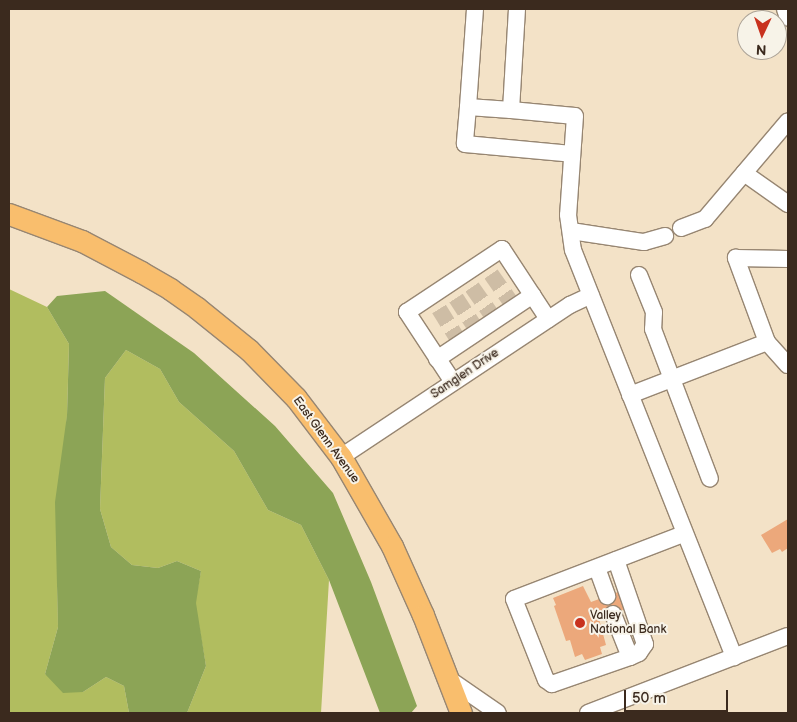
<!DOCTYPE html>
<style>
body{margin:0}
#map{position:relative;width:797px;height:722px;overflow:hidden;background:#f3e2c7;font-family:"Balsamiq Sans",sans-serif}
div>[style]{position:absolute}
[style*='--x']{left:calc(var(--x)*1px);top:calc(var(--y)*1px);width:calc(var(--w)*1px);rotate:calc(var(--a)*1deg)}
.green>*{inset:0;background:#b1bd5f}
.forest>*{inset:0;background:#8ca456}
.building>*{inset:0;background:#eca87b}
.minor-tunnel>*{height:16px;margin-top:-8px;transform-origin:0;background:repeating-linear-gradient(90deg,#cebda5 0 16px,transparent 0 24px)}
.roads{filter:drop-shadow(1px 0 #978672) drop-shadow(-1px 0 #978672) drop-shadow(0 1px #978672) drop-shadow(0 -1px #978672)}
.minor>*{height:16px;margin:-8px;padding:0 8px;transform-origin:8px;border-radius:8px;background:#fff}
.major>*{height:21px;margin:-10.5px;padding:0 10.5px;transform-origin:10.5px;border-radius:10.5px;background:#f9be6d}
.dots>*{width:14px;height:14px;translate:-50% -50%;box-sizing:border-box;border:2px solid #f7f3e8;border-radius:50%}
span{translate:-50% -50%;white-space:nowrap;text-align:center;line-height:1.15;-webkit-text-stroke:4px #f7f3e8;paint-order:stroke}
.street-label{font-size:12px;color:#3b2a1e}
.poi-label{font-size:12px;color:#3b2a1e}
.left{translate:0 -50%;text-align:left}
.frame{position:absolute;inset:0;border:10px solid #3b2a1e;pointer-events:none}
.north{position:absolute;left:737px;top:10px;width:50px;height:50px;box-sizing:border-box;background:#f7f3e8;border:1px solid #aca397;border-radius:50%;rotate:183deg;font-size:14px;font-weight:700;line-height:20px;text-align:center;color:#3b2a1e}
.north::after{content:'';display:block;margin:auto;width:18px;height:22px;background:#c8321e;clip-path:polygon(50% 0,100% 100%,50% 72%,0 100%)}
.scale{position:absolute;left:624px;top:690px;width:104px;height:22px;box-sizing:border-box;border:2px solid #3b2a1e;border-top:0;padding-left:6px;font-size:15px;line-height:18px;white-space:nowrap;color:#3b2a1e;-webkit-text-stroke:4px #f7f3e8;paint-order:stroke}
</style>
<div id="map">
<div class="green">
<div style="clip-path:polygon(9px 289px,47px 307px,69px 344px,67px 415px,57px 571px,58px 627px,45px 674px,83px 692px,106px 677px,124px 686px,129px 713px,9px 713px)"></div>
<div style="clip-path:polygon(126px 350px,160px 369px,179px 402px,234px 451px,268px 510px,301px 525px,329px 580px,321px 713px,187px 713px,206px 666px,195px 603px,201px 571px,177px 561px,158px 568px,132px 565px,111px 547px,100px 509px,105px 378px)"></div>
</div>
<div class="forest">
<div style="clip-path:polygon(105px 291px,194px 353px,275px 426px,333px 493px,371px 582px,417px 706px,411px 713px,380px 713px,329px 580px,301px 525px,268px 510px,234px 451px,179px 402px,160px 369px,126px 350px,105px 378px,100px 509px,111px 547px,132px 565px,158px 568px,177px 561px,201px 571px,196px 603px,206px 666px,187px 713px,129px 713px,124px 686px,106px 677px,83px 692px,63px 693px,45px 674px,58px 627px,55px 502px,67px 415px,69px 344px,47px 307px,57px 296px)"></div>
</div>
<div class="building">
<div style="clip-path:polygon(788px 519px,788px 548px,782px 552px,780px 549px,772px 553px,761px 535px)"></div>
<div style="clip-path:polygon(583px 586px,591px 602px,621px 591px,627px 608px,599px 619px,606px 645px,600px 647px,602px 654px,585px 660px,582px 654px,575px 657px,570px 640px,566px 641px,554px 606px,556px 605px,553px 598px)"></div>
</div>
<div class="minor-tunnel">
<div style="--x:491;--y:274;--w:32;--a:55"></div>
<div style="--x:472;--y:287;--w:32;--a:55"></div>
<div style="--x:456;--y:298;--w:31;--a:57"></div>
<div style="--x:439;--y:309;--w:32;--a:58"></div>
</div>
<div class="roads">
<div class="minor">
<div style="--x:475;--y:9;--w:98;--a:94.1"></div>
<div style="--x:468;--y:107;--w:43;--a:4"></div>
<div style="--x:517;--y:9;--w:101;--a:93.4"></div>
<div style="--x:511;--y:110;--w:64;--a:5.4"></div>
<div style="--x:575;--y:116;--w:99;--a:94"></div>
<div style="--x:568;--y:215;--w:35;--a:82"></div>
<div style="--x:573;--y:250;--w:438;--a:68.4"></div>
<div style="--x:785;--y:9;--w:9;--a:72"></div>
<div style="--x:468;--y:107;--w:37;--a:95"></div>
<div style="--x:465;--y:144;--w:107;--a:5.3"></div>
<div style="--x:744;--y:173;--w:54;--a:35.2"></div>
<div style="--x:681;--y:228;--w:26;--a:-21"></div>
<div style="--x:705;--y:219;--w:128;--a:-49.7"></div>
<div style="--x:571;--y:231;--w:74;--a:8.6"></div>
<div style="--x:644;--y:242;--w:22;--a:-16"></div>
<div style="--x:639;--y:275;--w:40;--a:68"></div>
<div style="--x:654;--y:312;--w:17;--a:93"></div>
<div style="--x:653;--y:329;--w:160;--a:69.2"></div>
<div style="--x:767;--y:342;--w:90;--a:-110.3"></div>
<div style="--x:736;--y:258;--w:52;--a:1.1"></div>
<div style="--x:437;--y:359;--w:115;--a:-33.7"></div>
<div style="--x:453;--y:382;--w:84;--a:-123.3"></div>
<div style="--x:407;--y:312;--w:114;--a:-33.6"></div>
<div style="--x:502;--y:249;--w:84;--a:56.7"></div>
<div style="--x:630;--y:395;--w:147;--a:-21.1"></div>
<div style="--x:767;--y:342;--w:31;--a:48"></div>
<div style="--x:341;--y:457;--w:275;--a:-33.6"></div>
<div style="--x:570;--y:305;--w:23;--a:-25"></div>
<div style="--x:616;--y:560;--w:89;--a:71"></div>
<div style="--x:645;--y:644;--w:11;--a:124"></div>
<div style="--x:639;--y:653;--w:10;--a:156"></div>
<div style="--x:630;--y:657;--w:83;--a:160.9"></div>
<div style="--x:552;--y:684;--w:7;--a:-146"></div>
<div style="--x:546;--y:680;--w:87;--a:-111.6"></div>
<div style="--x:514;--y:599;--w:181;--a:-21"></div>
<div style="--x:597;--y:568;--w:30;--a:70"></div>
<div style="--x:613;--y:614;--w:46;--a:68.4"></div>
<div style="--x:446;--y:677;--w:63;--a:34.7"></div>
<div style="--x:588;--y:713;--w:214;--a:-21.1"></div>
</div>
<div class="major">
<div style="--x:9;--y:214;--w:78;--a:20.3"></div>
<div style="--x:82;--y:241;--w:67;--a:27.7"></div>
<div style="--x:141;--y:272;--w:34;--a:30"></div>
<div style="--x:170;--y:289;--w:33;--a:35"></div>
<div style="--x:197;--y:308;--w:67;--a:38.9"></div>
<div style="--x:249;--y:350;--w:67;--a:45.6"></div>
<div style="--x:296;--y:398;--w:74;--a:52.7"></div>
<div style="--x:341;--y:457;--w:103;--a:60.2"></div>
<div style="--x:392;--y:546;--w:76;--a:65.8"></div>
<div style="--x:423;--y:615;--w:105;--a:68.8"></div>
</div>
</div>
<div class="dots">
<div style="left:580px;top:623px;background:#c8321e"></div>
</div>
<div class="street-label">
<span style="left:465px;top:374px;rotate:-34deg">Samglen Drive</span>
<span style="left:326px;top:440px;rotate:54deg">East Glenn Avenue</span>
</div>
<div class="poi-label">
<span class="left" style="left:590px;top:623px">Valley<br>National Bank</span>
</div>
<div class="frame"></div>
<div class="north">N</div>
<div class="scale">50 m</div>
</div>
